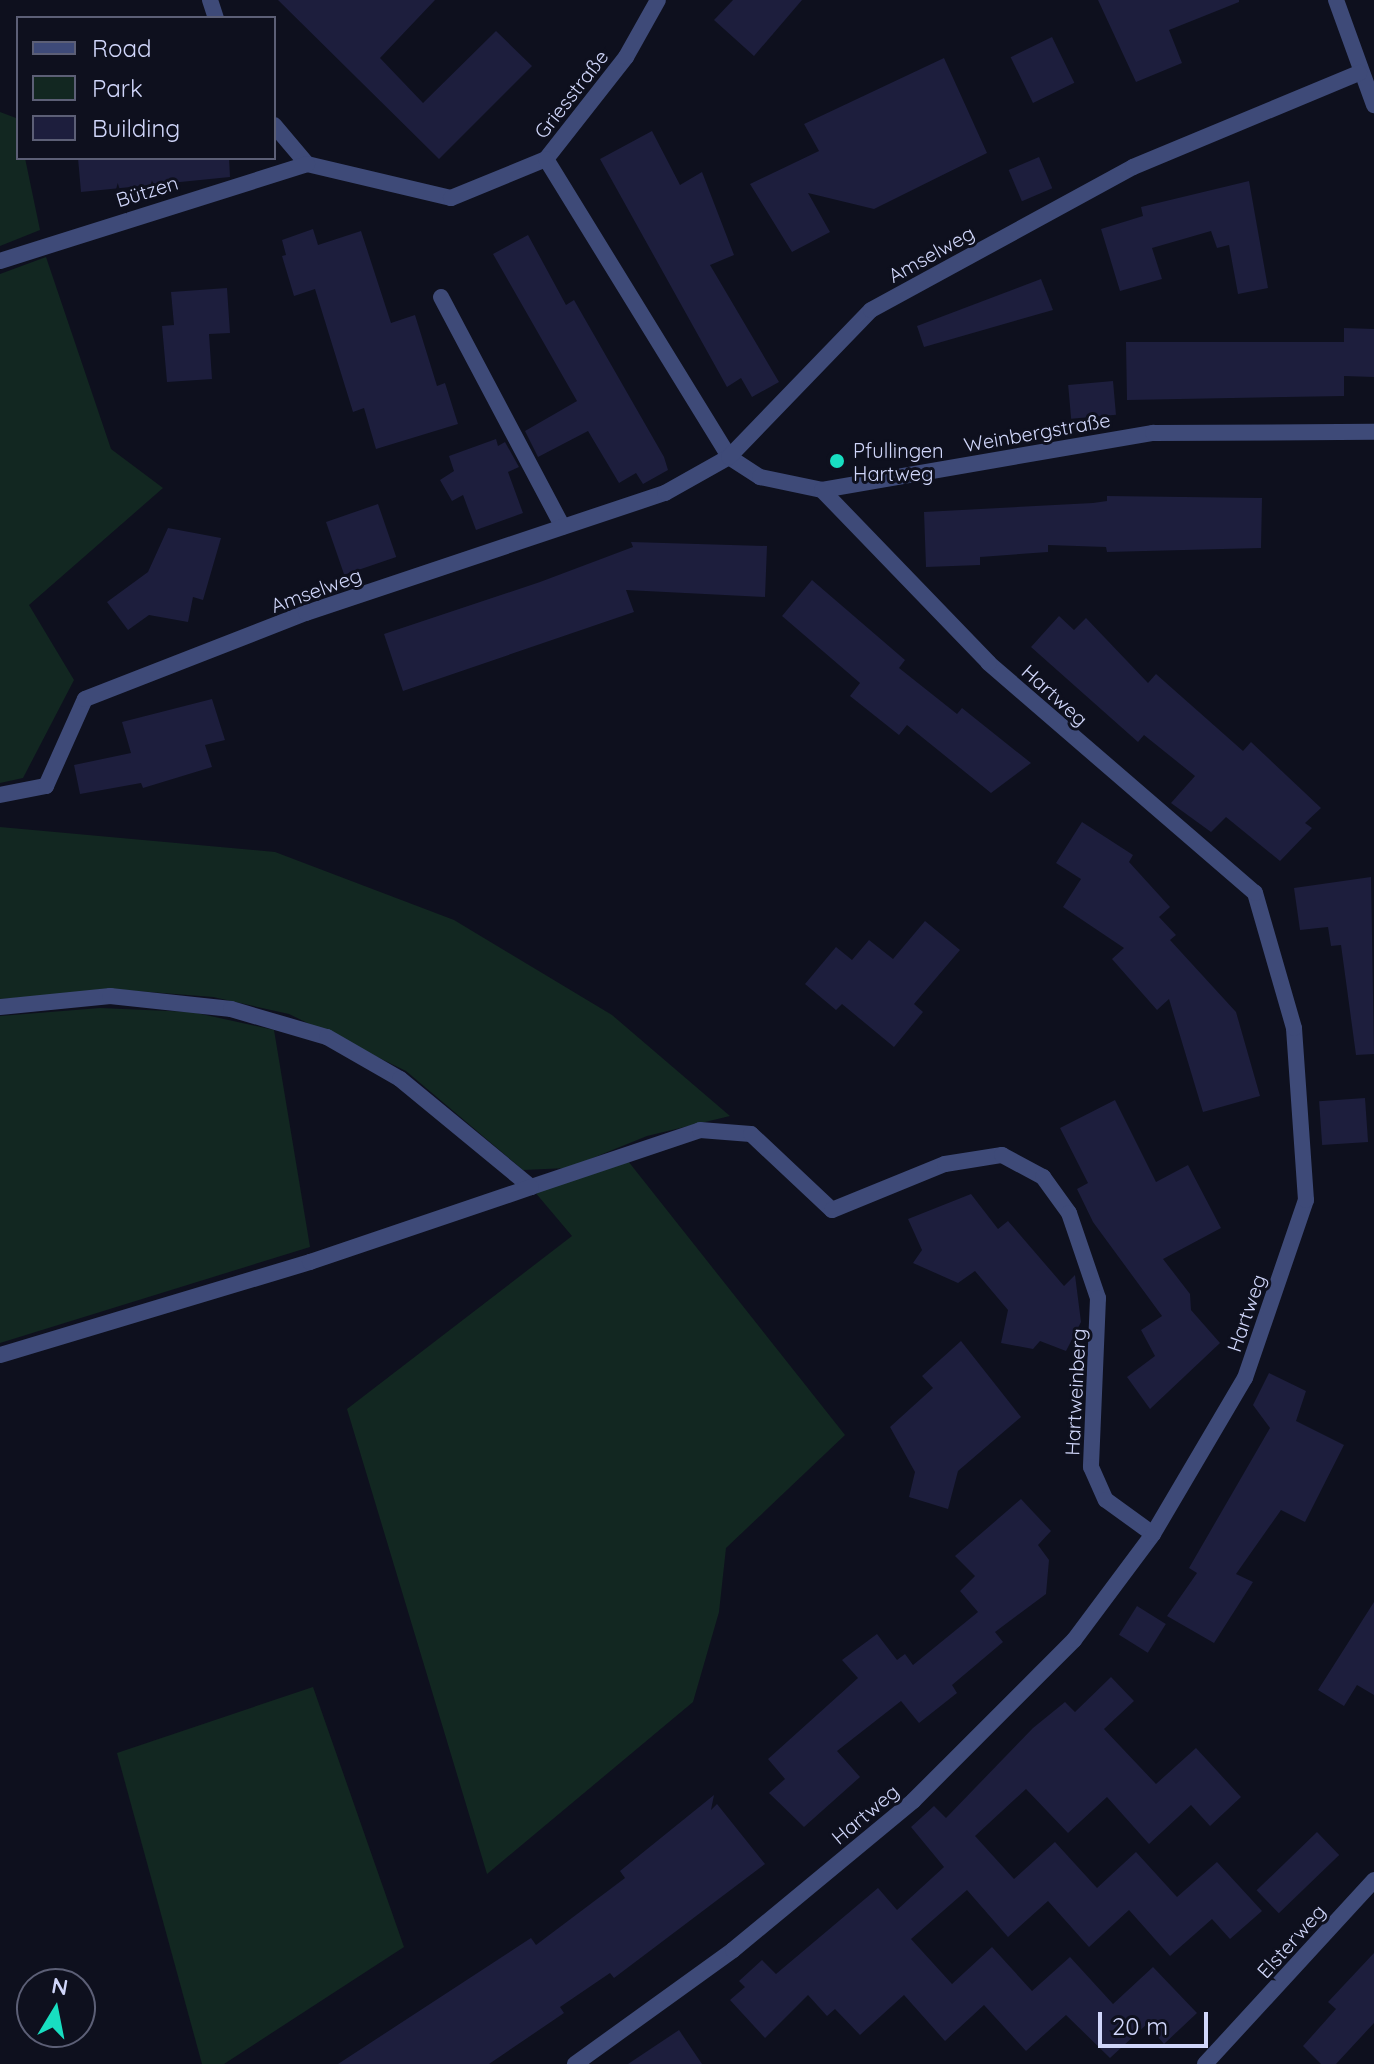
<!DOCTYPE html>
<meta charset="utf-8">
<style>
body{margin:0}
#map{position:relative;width:1374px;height:2064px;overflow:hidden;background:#0e101e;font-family:Quicksand,sans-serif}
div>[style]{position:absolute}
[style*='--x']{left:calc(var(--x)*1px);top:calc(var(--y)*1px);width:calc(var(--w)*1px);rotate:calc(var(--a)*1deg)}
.green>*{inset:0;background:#122721}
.building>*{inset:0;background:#1d1e3d;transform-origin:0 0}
.minor>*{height:16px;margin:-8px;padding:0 8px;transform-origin:8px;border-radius:8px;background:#3e4a78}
.dots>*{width:22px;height:22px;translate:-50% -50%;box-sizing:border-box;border:4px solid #0e101e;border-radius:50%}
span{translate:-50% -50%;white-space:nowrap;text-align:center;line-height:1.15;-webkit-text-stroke:6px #0e101e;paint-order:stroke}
.street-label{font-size:20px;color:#d0d6fa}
.poi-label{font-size:20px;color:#d0d6fa}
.left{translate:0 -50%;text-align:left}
.legend{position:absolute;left:16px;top:16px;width:260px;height:144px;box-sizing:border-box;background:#0e101e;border:2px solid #5c5f76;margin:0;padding:10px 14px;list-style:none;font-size:24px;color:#d0d6fa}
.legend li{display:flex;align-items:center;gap:16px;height:40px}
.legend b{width:40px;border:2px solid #5c5f76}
.north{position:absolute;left:16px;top:1968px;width:80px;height:80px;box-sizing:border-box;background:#0e101e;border:2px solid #5c5f76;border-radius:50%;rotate:10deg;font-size:22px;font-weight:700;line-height:32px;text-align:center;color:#d0d6fa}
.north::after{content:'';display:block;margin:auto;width:28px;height:36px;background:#18dec1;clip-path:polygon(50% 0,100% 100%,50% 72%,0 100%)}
.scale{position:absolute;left:1098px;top:2012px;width:110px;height:36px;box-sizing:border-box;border:4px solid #d0d6fa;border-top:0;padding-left:10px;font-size:24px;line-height:28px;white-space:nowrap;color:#d0d6fa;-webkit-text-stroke:6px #0e101e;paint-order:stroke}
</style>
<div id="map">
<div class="green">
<div style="clip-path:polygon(0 112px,16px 118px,18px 158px,25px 158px,40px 230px,0 246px)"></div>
<div style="clip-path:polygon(46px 257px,111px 449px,163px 488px,29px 605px,74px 680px,23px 778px,0 783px,0 274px)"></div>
<div style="clip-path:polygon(0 827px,275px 852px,454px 920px,612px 1015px,730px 1116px,647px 1136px,568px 1168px,523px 1170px,406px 1071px,289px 1014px,213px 997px,124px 990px,0 999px)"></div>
<div style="clip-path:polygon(100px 1008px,192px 1012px,274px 1030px,310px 1247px,0 1343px,0 1016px)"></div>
<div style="clip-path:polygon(628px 1161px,845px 1435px,726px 1548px,719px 1612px,693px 1702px,487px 1874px,347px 1409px,572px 1236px,534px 1191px)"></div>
<div style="clip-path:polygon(313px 1687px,404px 1947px,224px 2064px,202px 2064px,117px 1753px)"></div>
</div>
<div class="building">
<div style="clip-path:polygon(278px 0,435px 0,380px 58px,423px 103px,496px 31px,532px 66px,439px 159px)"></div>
<div style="clip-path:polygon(733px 0,802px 0,754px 56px,714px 20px)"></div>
<div style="clip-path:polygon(1098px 0,1239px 0,1239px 2px,1169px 30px,1182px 63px,1136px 82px)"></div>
<div style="left:1052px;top:37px;width:51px;height:46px;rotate:64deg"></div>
<div style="clip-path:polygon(944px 58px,987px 153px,874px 209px,808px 193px,830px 232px,792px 252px,750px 184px,819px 151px,804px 124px)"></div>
<div style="clip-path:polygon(652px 131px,680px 185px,702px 172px,734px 255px,710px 265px,779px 382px,752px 397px,741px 378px,727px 387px,600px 159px)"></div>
<div style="left:1039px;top:157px;width:34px;height:33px;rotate:67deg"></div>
<div style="clip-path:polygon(78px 158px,229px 158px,230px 177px,81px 192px)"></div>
<div style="clip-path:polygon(1249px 181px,1268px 288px,1238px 294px,1229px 245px,1217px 248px,1211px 231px,1152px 248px,1162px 279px,1120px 291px,1101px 229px,1143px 216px,1141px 207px)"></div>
<div style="clip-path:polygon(313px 229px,318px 245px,361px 231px,391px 323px,415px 315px,437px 386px,445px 383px,458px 424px,376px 449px,364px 408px,353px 412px,315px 289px,294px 296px,282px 256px,286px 255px,282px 240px)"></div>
<div style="clip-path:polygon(528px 235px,566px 305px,574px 300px,664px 457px,668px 470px,643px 484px,636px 473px,619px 483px,588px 431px,538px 457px,525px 431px,577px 401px,493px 254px)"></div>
<div style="clip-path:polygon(1041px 279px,1053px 310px,924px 347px,917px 326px)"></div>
<div style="clip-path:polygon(227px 288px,230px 333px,209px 334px,212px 379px,167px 382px,162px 326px,174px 325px,171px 292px)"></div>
<div style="clip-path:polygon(1344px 328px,1374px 329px,1374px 377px,1344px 376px,1344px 396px,1127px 400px,1126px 342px,1344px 342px)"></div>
<div style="left:1113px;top:381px;width:34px;height:45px;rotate:85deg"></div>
<div style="clip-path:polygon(496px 439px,498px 446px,505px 442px,519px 467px,508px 472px,523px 513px,476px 530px,463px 495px,452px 501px,440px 480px,454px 471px,449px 456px)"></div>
<div style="clip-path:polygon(1107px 496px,1262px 498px,1261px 548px,1107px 552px,1106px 547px,1048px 545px,1048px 552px,980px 557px,980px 565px,926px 567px,924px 512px,1093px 503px,1107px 501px)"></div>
<div style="left:378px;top:504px;width:56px;height:55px;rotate:71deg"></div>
<div style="clip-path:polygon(168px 528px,221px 538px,203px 600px,193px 597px,188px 622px,149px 615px,128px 630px,107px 602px,148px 572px)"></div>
<div style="clip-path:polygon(631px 542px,767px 546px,765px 597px,626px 590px,634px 612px,403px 691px,384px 634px,540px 582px,633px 547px)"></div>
<div style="clip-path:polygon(812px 580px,905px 660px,899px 668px,957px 714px,962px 708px,1031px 763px,991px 793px,907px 725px,899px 735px,850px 696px,860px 683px,782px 616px)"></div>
<div style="clip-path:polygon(1059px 616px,1074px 630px,1086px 618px,1148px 683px,1156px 674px,1243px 751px,1251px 742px,1321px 808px,1305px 823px,1312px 828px,1280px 861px,1226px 817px,1211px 832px,1171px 803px,1195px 776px,1144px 735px,1138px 742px,1031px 647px)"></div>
<div style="clip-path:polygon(212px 699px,225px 740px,205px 745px,212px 767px,143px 788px,141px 783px,80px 794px,74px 765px,131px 753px,122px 722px)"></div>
<div style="clip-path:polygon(1082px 822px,1133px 855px,1129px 862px,1170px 907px,1159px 917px,1176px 935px,1170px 940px,1236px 1012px,1260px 1096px,1203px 1112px,1169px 999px,1157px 1010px,1112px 959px,1124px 948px,1063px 907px,1081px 879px,1056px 863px)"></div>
<div style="clip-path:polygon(1371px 877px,1374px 1054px,1356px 1055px,1341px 945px,1331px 946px,1328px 927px,1300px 930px,1294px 888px)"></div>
<div style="clip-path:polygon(925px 921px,960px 950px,914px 1004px,923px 1012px,894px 1047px,842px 1004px,836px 1010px,805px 984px,836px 947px,852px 960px,869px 940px,893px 959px)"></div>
<div style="left:1365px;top:1098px;width:44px;height:46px;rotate:86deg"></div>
<div style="clip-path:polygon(1115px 1100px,1156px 1182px,1188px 1165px,1221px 1228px,1163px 1259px,1190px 1294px,1191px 1310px,1220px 1343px,1150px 1409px,1127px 1377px,1155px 1356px,1141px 1330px,1162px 1316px,1093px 1222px,1077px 1189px,1088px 1183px,1060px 1128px)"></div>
<div style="clip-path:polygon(971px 1194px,998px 1229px,1008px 1221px,1064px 1286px,1075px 1275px,1081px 1322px,1066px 1351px,1040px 1341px,1033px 1349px,1001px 1343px,1008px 1310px,975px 1271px,958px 1283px,913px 1263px,922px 1250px,908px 1219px)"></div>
<div style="clip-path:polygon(961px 1341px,1021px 1417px,958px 1471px,948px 1509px,909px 1497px,915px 1472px,890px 1427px,933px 1388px,922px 1376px)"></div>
<div style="clip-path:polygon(1269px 1373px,1306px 1391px,1296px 1421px,1344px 1445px,1305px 1522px,1281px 1510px,1236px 1574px,1253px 1582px,1214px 1643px,1167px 1616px,1197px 1573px,1189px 1568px,1270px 1428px,1253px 1405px)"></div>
<div style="clip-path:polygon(1021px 1499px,1051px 1531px,1038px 1545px,1049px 1560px,1046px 1594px,995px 1632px,1003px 1642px,952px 1685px,957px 1693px,919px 1723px,901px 1701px,837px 1751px,860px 1777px,804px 1827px,769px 1793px,785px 1779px,768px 1759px,858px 1678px,842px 1660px,877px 1634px,897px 1660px,905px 1654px,913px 1665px,978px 1612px,960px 1591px,975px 1576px,955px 1556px)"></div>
<div style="clip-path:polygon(1374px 1602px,1374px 1695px,1357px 1685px,1344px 1706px,1318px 1690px)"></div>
<div style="left:1137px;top:1606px;width:34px;height:34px;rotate:32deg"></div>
<div style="clip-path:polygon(1111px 1677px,1134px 1701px,1104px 1729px,1156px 1784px,1196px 1748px,1241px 1797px,1210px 1826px,1191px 1805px,1149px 1844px,1107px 1797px,1068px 1833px,1026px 1789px,975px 1836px,1014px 1879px,1055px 1842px,1097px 1888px,1136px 1852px,1177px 1897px,1217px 1862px,1262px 1911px,1230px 1939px,1212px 1919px,1170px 1956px,1129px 1910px,1089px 1947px,1048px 1901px,1008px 1937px,967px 1890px,911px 1939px,952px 1984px,992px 1947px,1032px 1991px,1070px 1957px,1113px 2004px,1153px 1967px,1197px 2013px,1164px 2044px,1147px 2024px,1110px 2058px,1066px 2015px,1026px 2051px,984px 2005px,945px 2041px,904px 1995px,860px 2035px,835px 2009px,827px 2016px,808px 1995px,765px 2038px,730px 2000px,745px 1987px,739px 1981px,762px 1960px,776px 1974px,878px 1888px,897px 1910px,944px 1867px,911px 1827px,934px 1806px,946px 1818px,1033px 1728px,1065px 1702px,1075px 1712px)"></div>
<div style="clip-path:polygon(714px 1795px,711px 1810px,717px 1804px,765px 1864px,614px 1978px,610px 1973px,560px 2007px,564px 2013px,489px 2064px,338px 2064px,531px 1938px,536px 1945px,625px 1878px,620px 1871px)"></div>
<div style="left:1317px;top:1832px;width:32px;height:84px;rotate:46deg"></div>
<div style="clip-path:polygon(1374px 1953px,1374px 2023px,1336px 2064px,1321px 2064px,1303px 2046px,1336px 2009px,1328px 2002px)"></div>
<div style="clip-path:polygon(679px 2030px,702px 2064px,628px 2064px)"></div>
</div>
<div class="minor">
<div style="--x:210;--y:0;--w:19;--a:72"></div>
<div style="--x:1336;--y:0;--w:112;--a:70.1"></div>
<div style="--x:274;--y:125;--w:51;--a:49.8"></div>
<div style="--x:307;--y:164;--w:148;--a:13.3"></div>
<div style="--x:451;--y:198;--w:103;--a:-22.3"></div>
<div style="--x:546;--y:159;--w:130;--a:-51.9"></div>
<div style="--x:626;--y:57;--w:65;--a:-60.7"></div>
<div style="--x:546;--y:159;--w:350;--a:58.4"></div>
<div style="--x:729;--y:457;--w:37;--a:33"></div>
<div style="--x:760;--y:477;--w:63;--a:11.8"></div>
<div style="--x:822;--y:490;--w:336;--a:-9.8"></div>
<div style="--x:1153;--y:433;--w:221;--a:-0.3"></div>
<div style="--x:0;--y:261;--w:322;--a:-17.5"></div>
<div style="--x:441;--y:297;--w:260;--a:62.1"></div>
<div style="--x:0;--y:795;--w:47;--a:-11.1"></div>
<div style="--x:46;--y:786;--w:95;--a:-65.9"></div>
<div style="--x:85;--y:699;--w:237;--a:-21.3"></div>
<div style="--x:306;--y:613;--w:379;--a:-18.5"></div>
<div style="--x:665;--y:493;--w:73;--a:-29.4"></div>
<div style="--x:729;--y:457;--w:204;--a:-46"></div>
<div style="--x:871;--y:310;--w:298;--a:-28.6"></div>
<div style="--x:1133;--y:167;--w:245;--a:-22.6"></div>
<div style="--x:0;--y:1007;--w:111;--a:-5.7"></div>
<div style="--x:110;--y:996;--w:122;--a:6.1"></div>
<div style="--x:231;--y:1009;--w:100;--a:16.3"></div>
<div style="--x:327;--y:1037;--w:84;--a:29.9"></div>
<div style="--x:400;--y:1079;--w:170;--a:39.5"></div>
<div style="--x:531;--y:1187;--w:178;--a:-18.6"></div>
<div style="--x:700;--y:1130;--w:51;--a:4.5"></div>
<div style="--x:751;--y:1134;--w:111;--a:43.2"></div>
<div style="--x:832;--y:1210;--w:122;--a:-22.2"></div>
<div style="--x:945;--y:1164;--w:58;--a:-9"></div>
<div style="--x:1002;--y:1155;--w:47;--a:28.2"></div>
<div style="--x:1043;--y:1177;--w:44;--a:54.2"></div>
<div style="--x:1069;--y:1213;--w:90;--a:71.2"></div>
<div style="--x:1098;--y:1298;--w:169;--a:92.4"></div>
<div style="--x:1091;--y:1467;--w:36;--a:66"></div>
<div style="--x:1106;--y:1500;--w:58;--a:35.9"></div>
<div style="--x:0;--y:1355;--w:324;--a:-16.7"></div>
<div style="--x:310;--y:1262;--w:233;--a:-18.7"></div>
<div style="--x:575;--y:2064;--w:195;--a:-35.8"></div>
<div style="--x:733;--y:1950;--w:234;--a:-39.6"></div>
<div style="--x:913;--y:1801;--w:228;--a:-45"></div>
<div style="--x:1074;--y:1640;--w:132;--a:-53.3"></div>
<div style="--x:1153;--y:1534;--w:181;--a:-59.5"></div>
<div style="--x:1245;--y:1378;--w:188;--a:-71.1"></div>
<div style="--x:1306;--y:1200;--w:172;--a:-94"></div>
<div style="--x:1294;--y:1028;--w:141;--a:-106.1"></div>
<div style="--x:1255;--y:893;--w:352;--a:-139.2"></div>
<div style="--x:989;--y:663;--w:240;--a:-134"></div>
<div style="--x:1205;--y:2064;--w:250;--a:-47.4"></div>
</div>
<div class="dots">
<div style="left:837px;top:461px;background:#18dec1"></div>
</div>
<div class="street-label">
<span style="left:571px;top:94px;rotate:-52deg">Griesstraße</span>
<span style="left:147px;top:191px;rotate:-17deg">Bützen</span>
<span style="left:931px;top:254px;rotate:-29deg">Amselweg</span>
<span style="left:1037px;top:432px;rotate:-10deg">Weinbergstraße</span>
<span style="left:316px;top:590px;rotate:-20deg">Amselweg</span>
<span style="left:1055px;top:695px;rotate:42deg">Hartweg</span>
<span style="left:1246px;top:1313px;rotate:-71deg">Hartweg</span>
<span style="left:1075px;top:1392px;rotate:-87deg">Hartweinberg</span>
<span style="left:865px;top:1814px;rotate:-40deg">Hartweg</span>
<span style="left:1291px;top:1941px;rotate:-48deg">Elsterweg</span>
</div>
<div class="poi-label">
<span class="left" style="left:853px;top:462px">Pfullingen<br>Hartweg</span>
</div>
<ul class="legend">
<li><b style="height:10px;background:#3e4a78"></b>Road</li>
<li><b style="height:22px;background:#122721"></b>Park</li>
<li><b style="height:22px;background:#1d1e3d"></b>Building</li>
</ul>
<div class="north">N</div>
<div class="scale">20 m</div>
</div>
